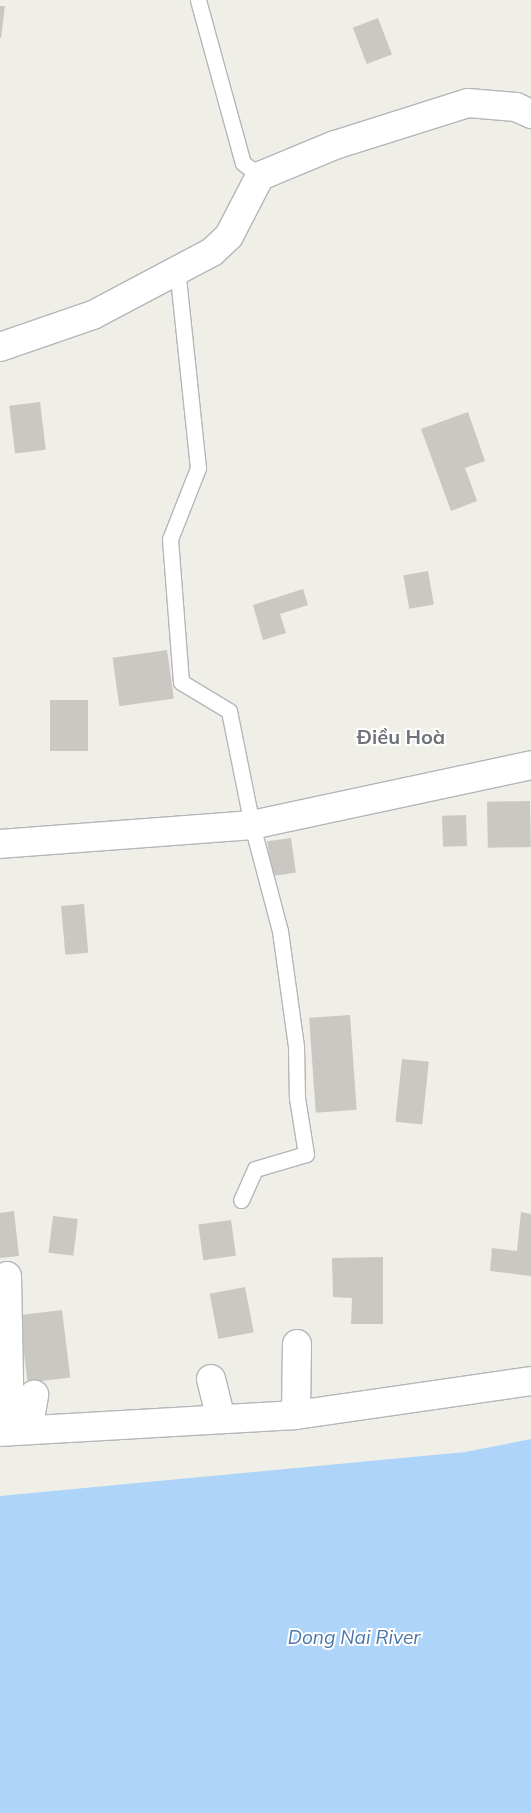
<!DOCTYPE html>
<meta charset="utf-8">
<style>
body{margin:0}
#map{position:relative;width:531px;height:1813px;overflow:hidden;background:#efeee7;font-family:Mulish,sans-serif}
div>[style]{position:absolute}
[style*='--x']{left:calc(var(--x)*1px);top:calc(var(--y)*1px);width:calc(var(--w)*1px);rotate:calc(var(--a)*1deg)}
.water>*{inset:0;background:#aed5f9}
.building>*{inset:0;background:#cbc8c4;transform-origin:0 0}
.roads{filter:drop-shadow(1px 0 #b4b6ba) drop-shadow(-1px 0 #b4b6ba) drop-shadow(0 1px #b4b6ba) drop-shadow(0 -1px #b4b6ba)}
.service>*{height:15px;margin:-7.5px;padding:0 7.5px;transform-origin:7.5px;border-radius:7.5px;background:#fff}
.minor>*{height:28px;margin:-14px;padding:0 14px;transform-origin:14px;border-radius:14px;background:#fff}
.tertiary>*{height:28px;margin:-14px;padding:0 14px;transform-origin:14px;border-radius:14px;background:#fff}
span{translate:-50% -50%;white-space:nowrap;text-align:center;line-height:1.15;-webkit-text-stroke:4px #fff;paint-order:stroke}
.water-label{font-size:19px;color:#4b75aa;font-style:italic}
.quarter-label{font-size:20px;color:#707378;font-weight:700}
</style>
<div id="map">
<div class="water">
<div style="clip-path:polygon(531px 1439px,531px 1813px,0 1813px,0 1496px,465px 1452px)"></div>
</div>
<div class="building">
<div style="clip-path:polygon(0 6px,5px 6px,1px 38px,0 38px)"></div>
<div style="left:378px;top:18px;width:39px;height:27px;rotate:69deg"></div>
<div style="left:40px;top:402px;width:48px;height:31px;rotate:83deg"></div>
<div style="clip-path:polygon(468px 412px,485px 461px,465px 468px,477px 501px,451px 511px,421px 429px)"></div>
<div style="left:428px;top:571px;width:34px;height:25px;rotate:80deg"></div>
<div style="clip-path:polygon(303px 589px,308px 605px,280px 614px,286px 633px,263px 640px,253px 605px)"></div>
<div style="left:167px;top:650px;width:49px;height:55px;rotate:82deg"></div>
<div style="left:50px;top:700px;width:38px;height:51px"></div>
<div style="left:530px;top:801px;width:46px;height:43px;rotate:89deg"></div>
<div style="left:466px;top:815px;width:31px;height:24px;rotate:88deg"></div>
<div style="left:291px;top:838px;width:35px;height:24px;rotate:82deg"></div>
<div style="left:84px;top:904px;width:49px;height:23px;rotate:85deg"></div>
<div style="left:350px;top:1015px;width:95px;height:41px;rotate:86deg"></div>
<div style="left:402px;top:1059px;width:27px;height:63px;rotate:6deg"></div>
<div style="clip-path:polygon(14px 1211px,19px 1256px,0 1258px,0 1213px)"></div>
<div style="clip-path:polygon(521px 1212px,531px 1214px,531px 1276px,490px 1271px,492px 1248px,517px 1251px)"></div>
<div style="left:53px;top:1216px;width:25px;height:37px;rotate:7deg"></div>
<div style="left:231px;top:1220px;width:36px;height:33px;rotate:82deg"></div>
<div style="clip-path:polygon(383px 1257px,383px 1324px,351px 1324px,352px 1298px,333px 1297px,332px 1258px)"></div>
<div style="left:245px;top:1287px;width:46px;height:36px;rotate:79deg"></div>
<div style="left:62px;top:1310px;width:68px;height:43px;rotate:83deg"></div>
</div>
<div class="roads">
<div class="service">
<div style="--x:198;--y:0;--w:169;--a:74.6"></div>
<div style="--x:243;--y:163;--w:21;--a:37"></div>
<div style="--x:177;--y:268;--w:201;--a:84"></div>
<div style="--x:198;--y:468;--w:76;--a:111.5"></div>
<div style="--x:170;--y:539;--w:143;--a:85.6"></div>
<div style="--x:181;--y:682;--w:56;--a:31.1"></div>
<div style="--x:229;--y:711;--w:116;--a:78.6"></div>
<div style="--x:252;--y:825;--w:110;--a:75.2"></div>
<div style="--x:280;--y:931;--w:117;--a:82.1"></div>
<div style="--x:296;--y:1047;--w:51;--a:88.9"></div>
<div style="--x:297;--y:1098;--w:57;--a:80.9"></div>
<div style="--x:306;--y:1154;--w:53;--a:163.6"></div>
<div style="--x:255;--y:1169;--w:34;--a:114"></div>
</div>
<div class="minor">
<div style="--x:0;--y:347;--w:98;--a:-19"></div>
<div style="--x:93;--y:315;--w:135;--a:-27.9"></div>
<div style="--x:212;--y:252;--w:23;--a:-43"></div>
<div style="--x:229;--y:236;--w:68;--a:-62.7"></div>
<div style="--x:260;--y:176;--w:81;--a:-22.5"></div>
<div style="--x:335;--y:145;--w:139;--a:-17.5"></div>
<div style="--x:468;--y:103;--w:48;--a:4.8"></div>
<div style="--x:516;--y:107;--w:17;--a:25"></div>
<div style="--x:7;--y:1276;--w:155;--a:88.9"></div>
<div style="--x:211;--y:1379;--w:41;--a:76"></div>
<div style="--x:296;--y:1415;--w:71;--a:-89.2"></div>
<div style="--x:28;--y:1430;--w:36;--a:-80"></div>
<div style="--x:0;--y:1432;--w:296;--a:-3.3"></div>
<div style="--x:296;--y:1415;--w:237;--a:-8.2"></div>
</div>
<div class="tertiary">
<div style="--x:0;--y:844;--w:253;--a:-4.3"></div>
<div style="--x:252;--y:825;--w:285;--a:-12.1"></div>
</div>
</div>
<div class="water-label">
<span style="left:354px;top:1638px">Dong Nai River</span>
</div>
<div class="quarter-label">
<span style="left:401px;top:736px">Điều Hoà</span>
</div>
</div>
